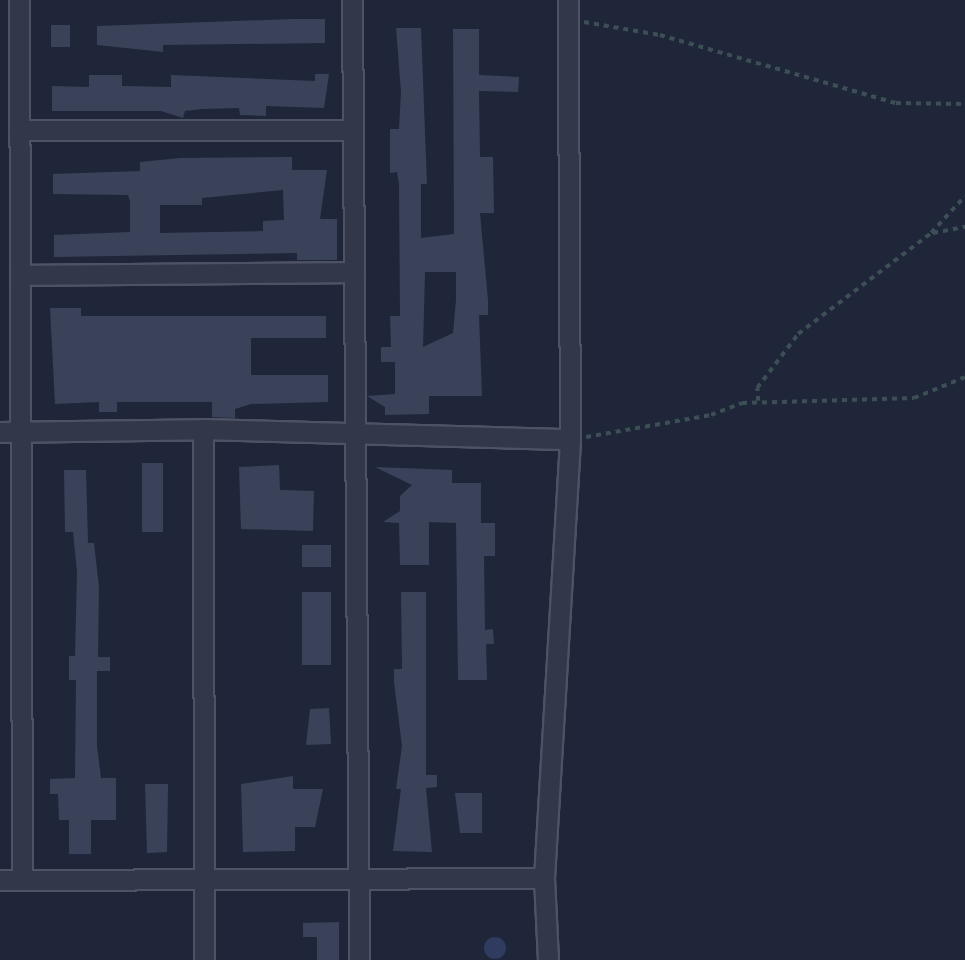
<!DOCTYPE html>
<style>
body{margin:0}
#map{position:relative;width:965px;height:960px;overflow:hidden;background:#1f2639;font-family:Poppins,sans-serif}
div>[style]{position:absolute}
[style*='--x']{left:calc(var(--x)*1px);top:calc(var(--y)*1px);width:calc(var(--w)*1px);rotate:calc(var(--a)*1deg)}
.water>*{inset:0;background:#2f3c60}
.round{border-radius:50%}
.building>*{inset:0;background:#3a425a;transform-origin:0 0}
.path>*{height:3.5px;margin-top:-1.75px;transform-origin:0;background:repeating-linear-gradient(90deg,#3b4f55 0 5px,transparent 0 10px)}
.roads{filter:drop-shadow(2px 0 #4d5364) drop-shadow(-2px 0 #4d5364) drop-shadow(0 2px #4d5364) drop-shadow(0 -2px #4d5364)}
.street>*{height:19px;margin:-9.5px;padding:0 9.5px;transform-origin:9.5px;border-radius:9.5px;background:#323849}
span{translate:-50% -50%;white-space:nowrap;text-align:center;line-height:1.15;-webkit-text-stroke:6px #181e2e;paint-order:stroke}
</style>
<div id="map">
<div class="water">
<div class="round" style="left:484px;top:937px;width:22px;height:22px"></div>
</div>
<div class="building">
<div style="clip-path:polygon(294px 19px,325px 19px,325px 43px,163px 45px,163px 52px,97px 45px,97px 26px)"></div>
<div style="left:51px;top:25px;width:19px;height:22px"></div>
<div style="clip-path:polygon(evenodd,396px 28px,421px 28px,427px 184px,421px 184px,421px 238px,454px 234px,453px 29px,479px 29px,479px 75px,519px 77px,518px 92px,479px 91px,480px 157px,493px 157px,494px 213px,480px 213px,488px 300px,488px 315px,479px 315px,482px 396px,429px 396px,429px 414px,385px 415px,385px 407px,367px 396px,395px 394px,395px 362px,381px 362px,381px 347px,391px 347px,390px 316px,400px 316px,399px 184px,397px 172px,390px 173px,390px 129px,399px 129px,401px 92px,396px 28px,425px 272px,456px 272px,456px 300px,453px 333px,423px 347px,425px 272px)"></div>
<div style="clip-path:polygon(315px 74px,329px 74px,324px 108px,266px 106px,266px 116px,240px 115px,239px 108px,202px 109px,185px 111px,183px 118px,161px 111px,52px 111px,52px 86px,89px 87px,89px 75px,122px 75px,122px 86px,171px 87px,171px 75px,315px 81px)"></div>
<div style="clip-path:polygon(evenodd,292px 157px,292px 170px,327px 170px,320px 219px,337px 219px,337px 260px,297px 260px,297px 253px,54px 257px,54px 235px,130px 232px,130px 201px,128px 195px,53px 194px,53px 174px,140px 171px,140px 162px,180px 158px,292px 157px,283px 190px,284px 220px,263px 221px,263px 231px,160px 233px,160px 205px,202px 205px,202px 198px,283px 190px)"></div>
<div style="clip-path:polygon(50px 308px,81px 308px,81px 316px,326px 316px,326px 338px,251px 338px,251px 375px,328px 375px,328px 402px,251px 404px,235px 409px,235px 418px,212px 417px,212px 402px,117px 402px,117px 412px,99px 412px,99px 402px,55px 404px)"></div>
<div style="left:142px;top:463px;width:21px;height:69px"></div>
<div style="clip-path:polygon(279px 465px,280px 490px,314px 491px,313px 531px,241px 529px,239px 467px)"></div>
<div style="clip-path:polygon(375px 467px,452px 470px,452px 483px,481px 483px,481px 523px,495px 523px,495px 556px,484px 556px,485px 630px,493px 629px,494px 644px,486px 644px,487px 680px,458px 680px,456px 523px,429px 522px,429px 565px,400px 565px,399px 523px,383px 522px,400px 511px,400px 496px,412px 485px)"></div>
<div style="clip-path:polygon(64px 470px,86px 470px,88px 543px,94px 543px,99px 587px,98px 657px,110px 657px,110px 671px,97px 671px,97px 746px,101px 778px,116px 778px,116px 820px,91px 820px,91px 854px,69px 854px,69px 820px,59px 820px,58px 794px,50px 794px,50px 779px,75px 778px,76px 680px,69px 680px,69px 656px,75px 656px,77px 572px,73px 532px,65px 532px)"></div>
<div style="left:302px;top:545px;width:29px;height:22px"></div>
<div style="left:302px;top:592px;width:29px;height:73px"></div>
<div style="clip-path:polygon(401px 592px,426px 592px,426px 775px,437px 775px,437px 787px,426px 788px,432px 852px,393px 851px,401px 789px,396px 789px,402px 746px,394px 682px,394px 669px,402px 669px)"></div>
<div style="clip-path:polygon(329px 708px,331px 744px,306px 745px,310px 709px)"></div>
<div style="clip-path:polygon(293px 776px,293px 789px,323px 789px,315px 827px,295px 827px,295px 851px,243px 852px,241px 784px)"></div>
<div style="clip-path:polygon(145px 784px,168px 784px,167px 852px,147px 853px)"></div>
<div style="clip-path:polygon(455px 793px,482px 793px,482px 833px,460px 833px)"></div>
<div style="clip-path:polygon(339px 922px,339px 960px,317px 960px,317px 937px,303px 937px,303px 923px)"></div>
</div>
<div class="path">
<div style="--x:584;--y:22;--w:77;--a:9.7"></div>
<div style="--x:660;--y:35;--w:246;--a:16.1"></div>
<div style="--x:896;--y:103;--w:69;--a:0.8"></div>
<div style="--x:933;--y:233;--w:33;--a:-11"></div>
<div style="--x:758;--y:401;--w:13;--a:-94"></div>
<div style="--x:757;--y:388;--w:68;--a:-52.8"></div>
<div style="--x:798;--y:334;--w:167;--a:-37.2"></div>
<div style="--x:931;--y:233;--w:50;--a:-47.4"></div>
<div style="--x:586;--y:437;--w:127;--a:-10"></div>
<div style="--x:711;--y:415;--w:33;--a:-21"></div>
<div style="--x:742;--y:403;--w:172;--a:-1.7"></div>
<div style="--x:914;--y:398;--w:55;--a:-22.4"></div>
</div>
<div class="roads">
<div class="street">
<div style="--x:19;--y:0;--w:880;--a:89.8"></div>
<div style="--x:352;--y:0;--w:960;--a:89.58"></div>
<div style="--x:19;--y:130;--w:334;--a:0"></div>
<div style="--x:20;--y:275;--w:334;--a:-0.5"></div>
<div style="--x:203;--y:429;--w:531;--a:89.89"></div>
<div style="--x:0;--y:432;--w:203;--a:-0.8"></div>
<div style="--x:203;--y:429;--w:367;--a:1.6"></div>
<div style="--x:0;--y:880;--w:544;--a:-0.21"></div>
<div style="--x:548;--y:960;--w:82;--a:-92.8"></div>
<div style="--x:544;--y:878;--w:440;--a:-86.6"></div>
<div style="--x:570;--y:439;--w:439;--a:-90.3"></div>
</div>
</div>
</div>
